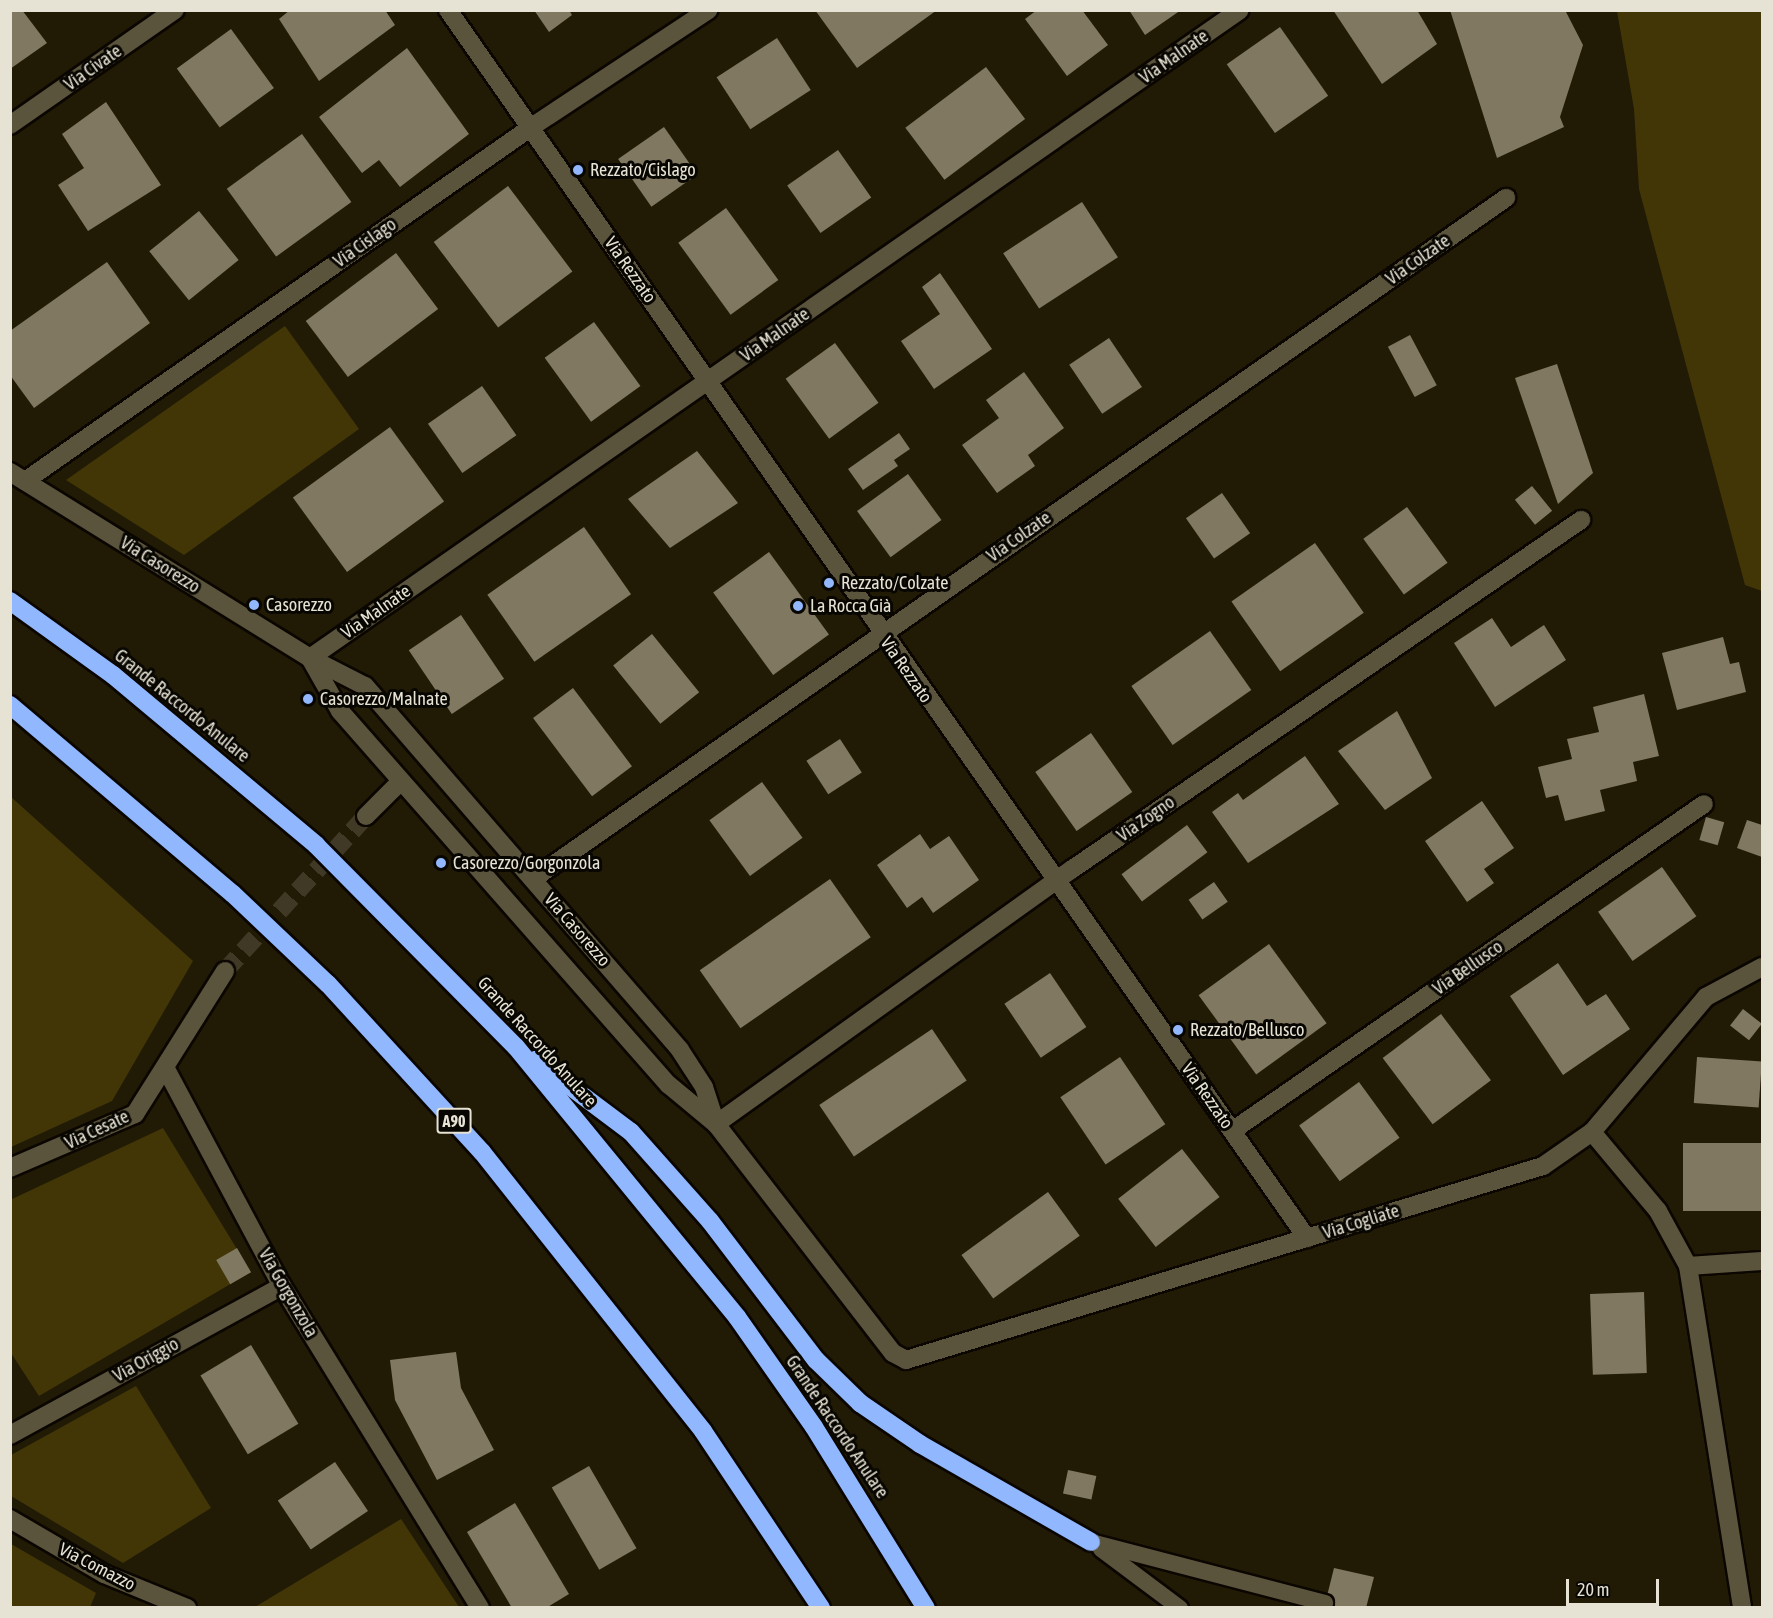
<!DOCTYPE html>
<meta charset="utf-8">
<style>
body{margin:0}
#map{position:relative;width:1773px;height:1618px;overflow:hidden;background:#211b06;font-family:"Asap Condensed",sans-serif}
div>[style]{position:absolute}
[style*='--x']{left:calc(var(--x)*1px);top:calc(var(--y)*1px);width:calc(var(--w)*1px);rotate:calc(var(--a)*1deg)}
.green>*{inset:0;background:#423607}
.building>*{inset:0;background:#807860;transform-origin:0 0}
.street-tunnel>*{height:18px;margin-top:-9px;transform-origin:0;background:repeating-linear-gradient(90deg,#3f3925 0 18px,transparent 0 27px)}
.roads{filter:drop-shadow(2px 0 #0b0600) drop-shadow(-2px 0 #0b0600) drop-shadow(0 2px #0b0600) drop-shadow(0 -2px #0b0600)}
.lane>*{height:16px;margin:-8px;padding:0 8px;transform-origin:8px;border-radius:8px;background:#5b543d}
.street>*{height:18px;margin:-9px;padding:0 9px;transform-origin:9px;border-radius:9px;background:#5b543d}
.highway>*{height:18px;margin:-9px;padding:0 9px;transform-origin:9px;border-radius:9px;background:#91b7fe}
.dots>*{width:16px;height:16px;translate:-50% -50%;box-sizing:border-box;border:3px solid #080601;border-radius:50%}
span{translate:-50% -50%;white-space:nowrap;text-align:center;line-height:1.15;-webkit-text-stroke:6px #080601;paint-order:stroke}
.shield-label span{padding:2px 4px;background:#080601;border:2px solid;border-radius:4px;-webkit-text-stroke-width:0}
.shield-label{font-size:16px;color:#e6e2d4;font-weight:700}
.street-label{font-size:18px;color:#e6e2d4}
.poi-label{font-size:18px;color:#e6e2d4}
.left{translate:0 -50%;text-align:left}
.frame{position:absolute;inset:0;border:12px solid #e6e2d4;pointer-events:none}
.scale{position:absolute;left:1566px;top:1579px;width:93px;height:27px;box-sizing:border-box;border:3px solid #e6e2d4;border-top:0;padding-left:8px;font-size:18px;line-height:21px;white-space:nowrap;color:#e6e2d4;-webkit-text-stroke:4px #080601;paint-order:stroke}
</style>
<div id="map">
<div class="green">
<div style="clip-path:polygon(1617px 11px,1762px 11px,1762px 591px,1745px 585px,1639px 189px,1634px 109px)"></div>
<div style="clip-path:polygon(285px 326px,359px 429px,184px 555px,66px 480px)"></div>
<div style="clip-path:polygon(10px 796px,193px 961px,112px 1101px,11px 1147px)"></div>
<div style="clip-path:polygon(163px 1128px,251px 1272px,39px 1396px,11px 1353px,10px 1200px)"></div>
<div style="clip-path:polygon(136px 1386px,211px 1508px,123px 1563px,11px 1496px,11px 1455px)"></div>
<div style="clip-path:polygon(401px 1519px,459px 1607px,255px 1607px)"></div>
<div style="clip-path:polygon(11px 1544px,96px 1593px,90px 1607px,11px 1607px)"></div>
</div>
<div class="building">
<div style="clip-path:polygon(10px 10px,22px 10px,47px 43px,10px 69px)"></div>
<div style="clip-path:polygon(290px 10px,385px 10px,395px 25px,319px 81px,279px 19px)"></div>
<div style="clip-path:polygon(534px 10px,569px 10px,572px 15px,549px 32px)"></div>
<div style="clip-path:polygon(815px 10px,937px 10px,857px 68px)"></div>
<div style="clip-path:polygon(1037px 10px,1082px 10px,1108px 45px,1067px 76px,1025px 19px)"></div>
<div style="clip-path:polygon(1129px 10px,1181px 10px,1145px 35px)"></div>
<div style="clip-path:polygon(1333px 10px,1417px 10px,1437px 44px,1382px 84px)"></div>
<div style="clip-path:polygon(1450px 10px,1565px 10px,1583px 45px,1560px 117px,1564px 127px,1497px 158px)"></div>
<div style="left:1280px;top:27px;width:84px;height:65px;rotate:55deg"></div>
<div style="left:231px;top:29px;width:73px;height:67px;rotate:54deg"></div>
<div style="left:777px;top:38px;width:62px;height:72px;rotate:57deg"></div>
<div style="clip-path:polygon(407px 48px,469px 134px,400px 187px,379px 160px,362px 173px,319px 117px)"></div>
<div style="left:986px;top:67px;width:65px;height:101px;rotate:53deg"></div>
<div style="clip-path:polygon(106px 102px,161px 185px,88px 231px,58px 185px,84px 168px,62px 134px)"></div>
<div style="left:664px;top:127px;width:58px;height:56px;rotate:55deg"></div>
<div style="left:302px;top:134px;width:84px;height:93px;rotate:54deg"></div>
<div style="left:838px;top:150px;width:58px;height:62px;rotate:55deg"></div>
<div style="left:508px;top:186px;width:107px;height:93px;rotate:53deg"></div>
<div style="left:1082px;top:202px;width:66px;height:94px;rotate:57deg"></div>
<div style="left:726px;top:208px;width:89px;height:59px;rotate:54deg"></div>
<div style="left:199px;top:211px;width:63px;height:64px;rotate:51deg"></div>
<div style="left:396px;top:253px;width:70px;height:113px;rotate:53deg"></div>
<div style="clip-path:polygon(107px 262px,150px 323px,34px 408px,10px 375px,10px 331px)"></div>
<div style="clip-path:polygon(940px 273px,992px 349px,934px 389px,901px 341px,940px 314px,922px 287px)"></div>
<div style="left:594px;top:322px;width:79px;height:61px;rotate:54deg"></div>
<div style="left:1410px;top:335px;width:57px;height:25px;rotate:62deg"></div>
<div style="left:1109px;top:338px;width:59px;height:48px;rotate:56deg"></div>
<div style="left:835px;top:343px;width:74px;height:61px;rotate:54deg"></div>
<div style="clip-path:polygon(1557px 364px,1593px 473px,1558px 504px,1515px 378px)"></div>
<div style="clip-path:polygon(1024px 372px,1064px 428px,1028px 455px,1035px 466px,997px 493px,962px 445px,999px 418px,986px 400px)"></div>
<div style="left:482px;top:386px;width:60px;height:66px;rotate:55deg"></div>
<div style="left:390px;top:427px;width:92px;height:120px;rotate:54deg"></div>
<div style="clip-path:polygon(899px 433px,910px 449px,894px 460px,898px 466px,863px 490px,848px 469px)"></div>
<div style="clip-path:polygon(697px 451px,738px 503px,670px 548px,628px 499px)"></div>
<div style="left:908px;top:474px;width:57px;height:63px;rotate:54deg"></div>
<div style="left:1532px;top:486px;width:32px;height:22px;rotate:51deg"></div>
<div style="left:1222px;top:493px;width:49px;height:44px;rotate:55deg"></div>
<div style="left:1407px;top:507px;width:69px;height:54px;rotate:54deg"></div>
<div style="left:584px;top:527px;width:82px;height:118px;rotate:55deg"></div>
<div style="left:1315px;top:543px;width:85px;height:102px;rotate:55deg"></div>
<div style="left:769px;top:552px;width:102px;height:69px;rotate:54deg"></div>
<div style="left:461px;top:615px;width:77px;height:63px;rotate:56deg"></div>
<div style="clip-path:polygon(1492px 618px,1511px 647px,1544px 625px,1566px 660px,1495px 707px,1454px 643px)"></div>
<div style="left:1210px;top:631px;width:72px;height:96px;rotate:55deg"></div>
<div style="left:652px;top:634px;width:75px;height:50px;rotate:51deg"></div>
<div style="clip-path:polygon(1723px 637px,1730px 664px,1739px 662px,1746px 692px,1677px 710px,1662px 653px)"></div>
<div style="left:573px;top:688px;width:98px;height:50px;rotate:53deg"></div>
<div style="clip-path:polygon(1644px 694px,1659px 756px,1633px 762px,1637px 781px,1600px 790px,1605px 811px,1565px 821px,1558px 795px,1546px 798px,1538px 767px,1572px 759px,1567px 739px,1599px 732px,1593px 707px)"></div>
<div style="clip-path:polygon(1397px 711px,1432px 778px,1385px 810px,1338px 751px)"></div>
<div style="left:1091px;top:733px;width:72px;height:68px;rotate:55deg"></div>
<div style="left:840px;top:739px;width:40px;height:40px;rotate:57deg"></div>
<div style="clip-path:polygon(1305px 756px,1339px 804px,1248px 863px,1212px 812px,1238px 793px,1243px 800px)"></div>
<div style="left:762px;top:782px;width:69px;height:65px;rotate:54deg"></div>
<div style="clip-path:polygon(1482px 801px,1514px 848px,1484px 869px,1494px 883px,1467px 902px,1425px 841px)"></div>
<div style="left:1706px;top:817px;width:19px;height:24px;rotate:16deg"></div>
<div style="clip-path:polygon(1747px 820px,1762px 825px,1762px 857px,1737px 848px)"></div>
<div style="left:1187px;top:825px;width:34px;height:82px;rotate:53deg"></div>
<div style="clip-path:polygon(920px 834px,930px 849px,949px 836px,979px 880px,933px 913px,922px 897px,907px 908px,877px 865px)"></div>
<div style="left:1662px;top:867px;width:60px;height:78px;rotate:55deg"></div>
<div style="left:830px;top:879px;width:71px;height:159px;rotate:55deg"></div>
<div style="left:1214px;top:882px;width:24px;height:31px;rotate:55deg"></div>
<div style="left:1269px;top:944px;width:98px;height:87px;rotate:54deg"></div>
<div style="clip-path:polygon(1558px 963px,1587px 1006px,1606px 994px,1630px 1029px,1563px 1075px,1510px 996px)"></div>
<div style="left:1050px;top:973px;width:65px;height:55px;rotate:56deg"></div>
<div style="left:1743px;top:1009px;width:24px;height:21px;rotate:38deg"></div>
<div style="left:1441px;top:1014px;width:83px;height:73px;rotate:53deg"></div>
<div style="left:932px;top:1029px;width:62px;height:136px;rotate:56deg"></div>
<div style="left:1120px;top:1057px;width:81px;height:72px;rotate:56deg"></div>
<div style="left:1697px;top:1057px;width:65px;height:46px;rotate:4deg"></div>
<div style="left:1359px;top:1082px;width:69px;height:74px;rotate:54deg"></div>
<div style="left:1762px;top:1143px;width:68px;height:79px;rotate:90deg"></div>
<div style="left:1182px;top:1149px;width:61px;height:81px;rotate:52deg"></div>
<div style="left:1048px;top:1192px;width:54px;height:107px;rotate:54deg"></div>
<div style="left:237px;top:1248px;width:28px;height:24px;rotate:60deg"></div>
<div style="left:1644px;top:1292px;width:81px;height:54px;rotate:88deg"></div>
<div style="left:251px;top:1345px;width:92px;height:59px;rotate:59deg"></div>
<div style="clip-path:polygon(456px 1352px,461px 1388px,494px 1450px,437px 1480px,395px 1400px,390px 1360px)"></div>
<div style="left:335px;top:1462px;width:59px;height:69px;rotate:56deg"></div>
<div style="left:589px;top:1466px;width:95px;height:43px;rotate:60deg"></div>
<div style="left:1068px;top:1470px;width:29px;height:24px;rotate:12deg"></div>
<div style="clip-path:polygon(515px 1503px,569px 1594px,546px 1608px,512px 1608px,467px 1532px)"></div>
<div style="clip-path:polygon(1334px 1568px,1374px 1577px,1366px 1608px,1324px 1608px)"></div>
</div>
<div class="street-tunnel">
<div style="--x:225;--y:971;--w:210;--a:-47.7"></div>
</div>
<div class="roads">
<div class="lane">
<div style="--x:1091;--y:1542;--w:242;--a:14.6"></div>
<div style="--x:1101;--y:1549;--w:99;--a:36.8"></div>
</div>
<div class="street">
<div style="--x:448;--y:10;--w:1499;--a:55.03"></div>
<div style="--x:10;--y:125;--w:201;--a:-34.9"></div>
<div style="--x:10;--y:472;--w:353;--a:31.8"></div>
<div style="--x:310;--y:658;--w:62;--a:27"></div>
<div style="--x:365;--y:686;--w:481;--a:49.1"></div>
<div style="--x:680;--y:1050;--w:44;--a:57"></div>
<div style="--x:704;--y:1087;--w:39;--a:72"></div>
<div style="--x:25;--y:481;--w:616;--a:-34.95"></div>
<div style="--x:530;--y:128;--w:214;--a:-33.5"></div>
<div style="--x:310;--y:658;--w:61;--a:60.5"></div>
<div style="--x:340;--y:711;--w:498;--a:48.7"></div>
<div style="--x:669;--y:1085;--w:61;--a:39.7"></div>
<div style="--x:716;--y:1124;--w:289;--a:52.3"></div>
<div style="--x:893;--y:1353;--w:15;--a:28"></div>
<div style="--x:906;--y:1360;--w:666;--a:-16.94"></div>
<div style="--x:1543;--y:1166;--w:60;--a:-34.8"></div>
<div style="--x:1592;--y:1132;--w:177;--a:-49.8"></div>
<div style="--x:1706;--y:997;--w:64;--a:-28.2"></div>
<div style="--x:310;--y:658;--w:1133;--a:-34.87"></div>
<div style="--x:366;--y:816;--w:49;--a:-45"></div>
<div style="--x:533;--y:879;--w:1188;--a:-34.99"></div>
<div style="--x:167;--y:1071;--w:244;--a:61.9"></div>
<div style="--x:282;--y:1286;--w:378;--a:58.4"></div>
<div style="--x:716;--y:1124;--w:437;--a:-35.6"></div>
<div style="--x:1071;--y:870;--w:619;--a:-34.46"></div>
<div style="--x:1232;--y:1131;--w:574;--a:-34.71"></div>
<div style="--x:1592;--y:1132;--w:103;--a:50.1"></div>
<div style="--x:1658;--y:1211;--w:63;--a:61.4"></div>
<div style="--x:1688;--y:1266;--w:346;--a:81"></div>
<div style="--x:10;--y:1168;--w:136;--a:-23.4"></div>
<div style="--x:135;--y:1114;--w:169;--a:-57.8"></div>
<div style="--x:1688;--y:1266;--w:74;--a:-3.9"></div>
<div style="--x:10;--y:1435;--w:310;--a:-28.7"></div>
<div style="--x:10;--y:1519;--w:109;--a:30.3"></div>
<div style="--x:104;--y:1574;--w:90;--a:22.3"></div>
</div>
<div class="highway">
<div style="--x:10;--y:601;--w:127;--a:35.7"></div>
<div style="--x:113;--y:675;--w:265;--a:39.9"></div>
<div style="--x:316;--y:845;--w:284;--a:45.3"></div>
<div style="--x:516;--y:1047;--w:349;--a:50.7"></div>
<div style="--x:737;--y:1317;--w:134;--a:55"></div>
<div style="--x:814;--y:1427;--w:213;--a:58.3"></div>
<div style="--x:10;--y:705;--w:292;--a:40.3"></div>
<div style="--x:233;--y:894;--w:131;--a:43.5"></div>
<div style="--x:328;--y:984;--w:228;--a:47.5"></div>
<div style="--x:482;--y:1152;--w:356;--a:51.6"></div>
<div style="--x:703;--y:1431;--w:213;--a:56.3"></div>
<div style="--x:535;--y:1060;--w:120;--a:36.9"></div>
<div style="--x:631;--y:1132;--w:119;--a:48.4"></div>
<div style="--x:710;--y:1221;--w:175;--a:52.7"></div>
<div style="--x:816;--y:1360;--w:62;--a:44.3"></div>
<div style="--x:860;--y:1403;--w:73;--a:34.3"></div>
<div style="--x:920;--y:1444;--w:197;--a:29.8"></div>
</div>
</div>
<div class="dots">
<div style="left:578px;top:170px;background:#92b7fd"></div>
<div style="left:829px;top:583px;background:#92b7fd"></div>
<div style="left:254px;top:605px;background:#92b7fd"></div>
<div style="left:798px;top:606px;background:#92b7fd"></div>
<div style="left:308px;top:699px;background:#92b7fd"></div>
<div style="left:441px;top:863px;background:#92b7fd"></div>
<div style="left:1178px;top:1030px;background:#92b7fd"></div>
</div>
<div class="shield-label">
<span style="left:454px;top:1121px">A90</span>
</div>
<div class="street-label">
<span style="left:1174px;top:57px;rotate:-35deg">Via Malnate</span>
<span style="left:93px;top:68px;rotate:-35deg">Via Civate</span>
<span style="left:365px;top:243px;rotate:-35deg">Via Cislago</span>
<span style="left:1418px;top:260px;rotate:-35deg">Via Colzate</span>
<span style="left:630px;top:270px;rotate:55deg">Via Rezzato</span>
<span style="left:775px;top:335px;rotate:-35deg">Via Malnate</span>
<span style="left:1019px;top:537px;rotate:-35deg">Via Colzate</span>
<span style="left:160px;top:565px;rotate:32deg">Via Casorezzo</span>
<span style="left:376px;top:612px;rotate:-35deg">Via Malnate</span>
<span style="left:906px;top:670px;rotate:55deg">Via Rezzato</span>
<span style="left:182px;top:706px;rotate:39deg">Grande Raccordo Anulare</span>
<span style="left:1146px;top:819px;rotate:-35deg">Via Zogno</span>
<span style="left:577px;top:930px;rotate:49deg">Via Casorezzo</span>
<span style="left:1468px;top:968px;rotate:-35deg">Via Bellusco</span>
<span style="left:537px;top:1042px;rotate:48deg">Grande Raccordo Anulare</span>
<span style="left:1207px;top:1096px;rotate:55deg">Via Rezzato</span>
<span style="left:97px;top:1130px;rotate:-25deg">Via Cesate</span>
<span style="left:1361px;top:1222px;rotate:-17deg">Via Cogliate</span>
<span style="left:288px;top:1293px;rotate:60deg">Via Gorgonzola</span>
<span style="left:146px;top:1360px;rotate:-29deg">Via Origgio</span>
<span style="left:837px;top:1427px;rotate:56deg">Grande Raccordo Anulare</span>
<span style="left:97px;top:1567px;rotate:27deg">Via Comazzo</span>
</div>
<div class="poi-label">
<span class="left" style="left:590px;top:170px">Rezzato/Cislago</span>
<span class="left" style="left:841px;top:583px">Rezzato/Colzate</span>
<span class="left" style="left:266px;top:605px">Casorezzo</span>
<span class="left" style="left:810px;top:606px">La Rocca Già</span>
<span class="left" style="left:320px;top:699px">Casorezzo/Malnate</span>
<span class="left" style="left:453px;top:863px">Casorezzo/Gorgonzola</span>
<span class="left" style="left:1190px;top:1030px">Rezzato/Bellusco</span>
</div>
<div class="frame"></div>
<div class="scale">20 m</div>
</div>
